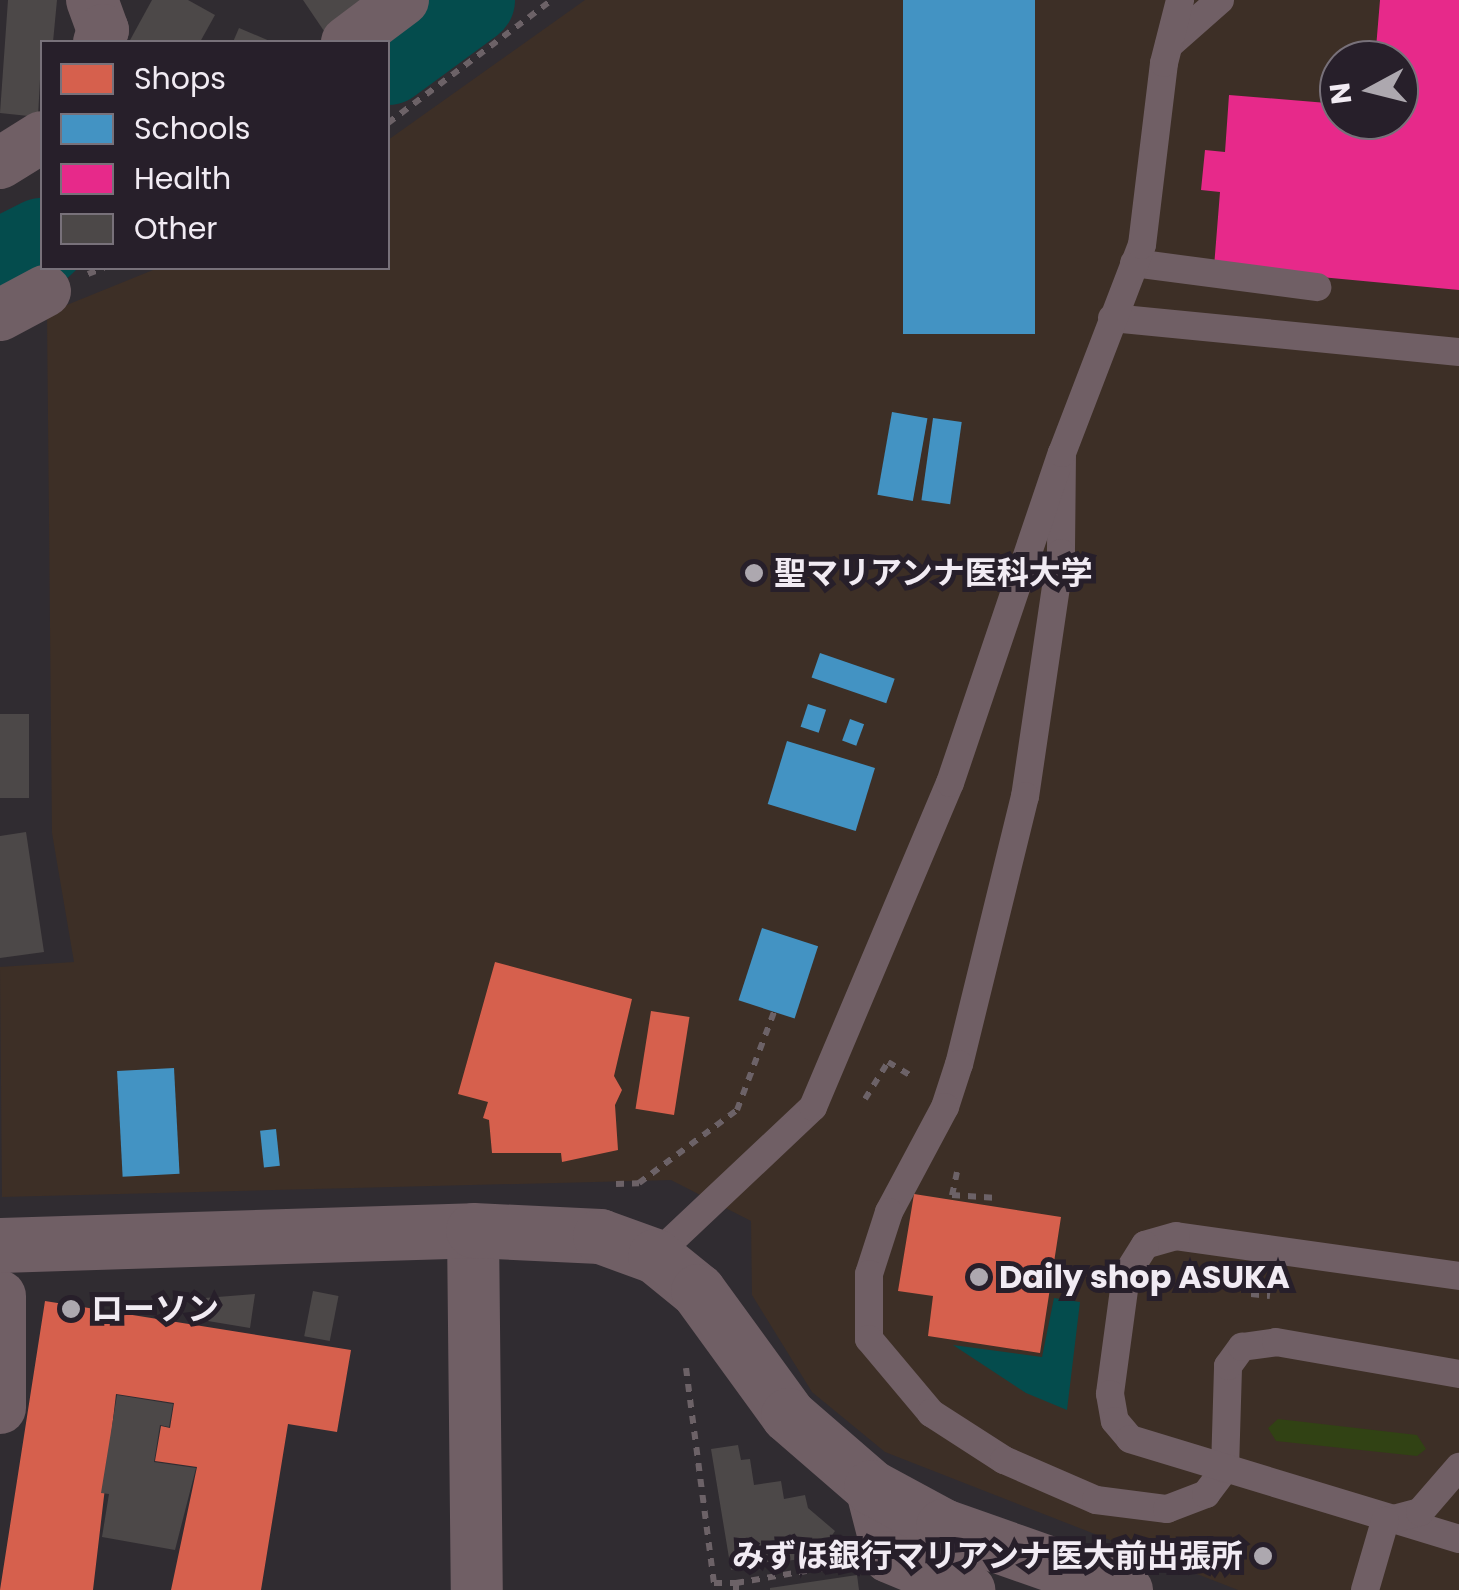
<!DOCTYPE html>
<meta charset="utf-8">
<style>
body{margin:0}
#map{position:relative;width:1459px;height:1590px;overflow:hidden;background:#302c31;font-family:Poppins,"Noto Sans JP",sans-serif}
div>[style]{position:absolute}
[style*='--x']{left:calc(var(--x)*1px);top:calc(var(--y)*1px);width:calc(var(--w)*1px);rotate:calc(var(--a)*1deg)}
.education>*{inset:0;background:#3d2f26}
.green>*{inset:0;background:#314214}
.water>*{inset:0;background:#044c4d}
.shops>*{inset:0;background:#d6604d;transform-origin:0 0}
.schools>*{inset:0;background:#4393c3;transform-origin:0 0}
.health>*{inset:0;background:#e7298a}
.river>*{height:88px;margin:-44px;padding:0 44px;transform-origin:44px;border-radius:44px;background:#044c4d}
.building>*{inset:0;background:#4c4848;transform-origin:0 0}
.path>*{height:6px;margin-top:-3px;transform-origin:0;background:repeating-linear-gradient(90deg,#6c6267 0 8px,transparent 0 16px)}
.service>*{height:28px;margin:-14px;padding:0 14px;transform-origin:14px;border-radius:14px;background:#705f65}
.minor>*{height:52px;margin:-26px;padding:0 26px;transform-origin:26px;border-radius:26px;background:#705f65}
.tertiary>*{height:55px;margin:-27.5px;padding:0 27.5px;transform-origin:27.5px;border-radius:27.5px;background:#705f65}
.dots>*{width:28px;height:28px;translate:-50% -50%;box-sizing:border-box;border:5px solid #271f2a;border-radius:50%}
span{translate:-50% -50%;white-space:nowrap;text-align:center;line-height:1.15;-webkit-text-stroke:10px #271f2a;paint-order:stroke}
.poi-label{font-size:32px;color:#f1ebf3;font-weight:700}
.left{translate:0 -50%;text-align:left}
.right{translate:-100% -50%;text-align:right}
.legend{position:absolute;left:40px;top:40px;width:350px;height:230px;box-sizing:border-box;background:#271f2a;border:2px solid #78717a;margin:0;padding:12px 18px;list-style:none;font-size:30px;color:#f1ebf3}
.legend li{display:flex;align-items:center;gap:20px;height:50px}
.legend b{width:50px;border:2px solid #78717a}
.north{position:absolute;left:1319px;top:40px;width:100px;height:100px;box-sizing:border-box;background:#271f2a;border:2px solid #78717a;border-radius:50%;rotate:263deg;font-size:28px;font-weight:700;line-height:40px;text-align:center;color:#f1ebf3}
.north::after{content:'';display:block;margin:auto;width:35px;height:45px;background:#ada8af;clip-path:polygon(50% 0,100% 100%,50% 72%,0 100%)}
</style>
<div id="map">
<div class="education">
<div style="clip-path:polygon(evenodd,585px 0,1459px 0,1459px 1590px,1238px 1590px,885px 1452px,812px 1392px,752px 1295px,751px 1221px,671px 1180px,2px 1197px,0 967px,74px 962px,52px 833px,47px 313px,158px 268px,388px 268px,388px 140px,585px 0,1339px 60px,1399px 60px,1399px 120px,1339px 120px,1339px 60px)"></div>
</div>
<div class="green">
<div style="clip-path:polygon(1278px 1419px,1417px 1435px,1426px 1449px,1417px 1456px,1276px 1441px,1268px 1428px)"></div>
</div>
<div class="water">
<div style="clip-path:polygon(1054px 1298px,1080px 1302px,1067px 1410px,1026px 1393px,953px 1345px,1042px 1357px)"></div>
</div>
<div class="shops">
<div style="clip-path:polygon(495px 962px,632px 999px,614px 1076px,622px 1090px,615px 1105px,618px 1150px,562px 1162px,561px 1153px,492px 1153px,489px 1120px,483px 1118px,488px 1102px,458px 1094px)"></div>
<div style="left:651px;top:1011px;width:39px;height:99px;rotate:9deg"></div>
<div style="clip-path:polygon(914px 1194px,1061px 1217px,1040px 1353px,928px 1336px,933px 1296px,898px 1291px)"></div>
<div style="clip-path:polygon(45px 1301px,351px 1350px,337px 1432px,288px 1424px,261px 1590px,171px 1590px,197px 1467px,155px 1461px,161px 1426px,170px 1428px,174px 1403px,116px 1394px,93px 1590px,0 1590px)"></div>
</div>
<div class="schools">
<div style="left:903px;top:0;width:132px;height:334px"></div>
<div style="left:892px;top:412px;width:36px;height:84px;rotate:10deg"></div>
<div style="left:933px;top:418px;width:29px;height:83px;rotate:8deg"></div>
<div style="left:820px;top:653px;width:79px;height:26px;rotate:19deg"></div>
<div style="left:808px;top:704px;width:19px;height:24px;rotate:18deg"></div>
<div style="left:850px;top:719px;width:15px;height:23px;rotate:20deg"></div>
<div style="left:787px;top:741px;width:92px;height:66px;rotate:17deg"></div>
<div style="left:762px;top:928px;width:59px;height:76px;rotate:18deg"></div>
<div style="left:174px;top:1068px;width:106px;height:57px;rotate:87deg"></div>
<div style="left:276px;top:1129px;width:37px;height:16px;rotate:84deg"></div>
</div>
<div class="health">
<div style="clip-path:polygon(1380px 0,1459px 0,1459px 290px,1214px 267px,1220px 192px,1201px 190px,1205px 150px,1225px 152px,1229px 95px,1339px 104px,1339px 120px,1399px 120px,1399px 60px,1375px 60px)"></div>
</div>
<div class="river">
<div style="--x:388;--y:61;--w:103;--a:-36.3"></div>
<div style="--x:0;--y:263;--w:47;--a:-26.6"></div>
</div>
<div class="building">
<div style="clip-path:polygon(8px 0,57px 0,53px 42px,42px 42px,38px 117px,0 113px)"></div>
<div style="clip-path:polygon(152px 0,188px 0,215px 15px,200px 42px,129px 42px)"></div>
<div style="clip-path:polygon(303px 0,370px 0,324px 31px)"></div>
<div style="clip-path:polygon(239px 28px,272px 42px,233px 42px)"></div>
<div style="left:0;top:714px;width:29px;height:84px"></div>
<div style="clip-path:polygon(26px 832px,44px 952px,0 958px,0 836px)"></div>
<div style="left:313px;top:1291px;width:26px;height:46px;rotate:11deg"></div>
<div style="clip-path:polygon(255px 1294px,250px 1328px,202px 1320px,205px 1298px)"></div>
<div style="clip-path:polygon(117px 1395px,173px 1404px,169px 1427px,160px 1425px,154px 1462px,196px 1468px,175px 1550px,102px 1537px,109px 1494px,101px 1493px)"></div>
<div style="clip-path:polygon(738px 1445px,741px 1460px,750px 1459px,754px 1485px,781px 1481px,784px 1499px,805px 1495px,808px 1508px,835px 1531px,818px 1556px,731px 1570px,711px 1449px)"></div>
<div style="clip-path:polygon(857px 1575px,859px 1590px,770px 1590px,770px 1588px)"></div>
</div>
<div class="path">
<div style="--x:388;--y:123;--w:205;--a:-36.9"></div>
<div style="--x:88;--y:274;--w:17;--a:-21"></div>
<div style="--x:865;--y:1099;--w:44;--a:-58.1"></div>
<div style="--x:888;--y:1062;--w:29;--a:31"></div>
<div style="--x:957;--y:1172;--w:24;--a:102"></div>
<div style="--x:952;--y:1195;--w:45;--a:3.8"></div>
<div style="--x:616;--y:1184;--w:23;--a:-2"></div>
<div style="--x:639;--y:1183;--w:122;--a:-36.7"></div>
<div style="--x:737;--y:1110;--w:105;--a:-69.3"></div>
<div style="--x:1251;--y:1294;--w:19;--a:6"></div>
<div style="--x:686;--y:1368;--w:217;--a:82.6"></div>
<div style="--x:714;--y:1583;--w:22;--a:0"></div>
<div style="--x:736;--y:1590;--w:7;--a:-90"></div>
<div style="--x:736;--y:1583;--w:107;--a:-9.7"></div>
</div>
<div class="service">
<div style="--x:1169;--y:45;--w:68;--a:-41.4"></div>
<div style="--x:1134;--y:263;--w:185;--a:7.5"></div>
<div style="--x:1112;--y:318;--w:349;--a:5.6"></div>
<div style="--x:1062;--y:453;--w:100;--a:90.6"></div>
<div style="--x:1061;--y:553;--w:246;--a:98.4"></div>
<div style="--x:1025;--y:796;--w:276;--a:103.8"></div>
<div style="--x:959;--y:1064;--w:45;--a:108"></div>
<div style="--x:945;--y:1107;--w:119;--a:118.1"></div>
<div style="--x:889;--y:1212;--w:65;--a:107.9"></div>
<div style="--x:869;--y:1274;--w:65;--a:90"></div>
<div style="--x:869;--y:1339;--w:97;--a:50"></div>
<div style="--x:931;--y:1413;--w:87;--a:32.8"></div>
<div style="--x:1004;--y:1460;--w:100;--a:23.5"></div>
<div style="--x:1096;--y:1500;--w:72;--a:7.2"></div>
<div style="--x:1167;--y:1509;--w:42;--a:-21"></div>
<div style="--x:1206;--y:1494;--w:31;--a:-53"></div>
<div style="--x:1225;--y:1469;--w:103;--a:-88.3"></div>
<div style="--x:1228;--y:1366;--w:24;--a:-54"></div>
<div style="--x:1242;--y:1347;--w:34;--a:-8"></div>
<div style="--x:1276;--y:1342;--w:186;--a:9.9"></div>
<div style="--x:655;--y:1256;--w:217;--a:-43.3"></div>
<div style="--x:813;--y:1107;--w:352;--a:-67.1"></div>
<div style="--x:950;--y:783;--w:348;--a:-71.3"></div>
<div style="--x:1062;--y:453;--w:223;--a:-69"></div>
<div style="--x:1142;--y:245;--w:183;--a:-83.1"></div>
<div style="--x:1164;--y:63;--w:65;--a:-75.7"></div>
<div style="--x:1459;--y:1276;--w:286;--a:-172"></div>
<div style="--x:1176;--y:1236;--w:32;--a:164"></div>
<div style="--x:1145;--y:1245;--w:36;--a:122"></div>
<div style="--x:1126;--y:1275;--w:120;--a:97.7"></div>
<div style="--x:1110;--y:1394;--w:27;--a:80"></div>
<div style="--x:1115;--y:1421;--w:23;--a:50"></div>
<div style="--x:1130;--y:1439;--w:344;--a:16.9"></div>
<div style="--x:1386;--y:1521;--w:35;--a:-15"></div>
<div style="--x:1420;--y:1512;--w:60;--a:-49.1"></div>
<div style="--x:1365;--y:1590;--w:72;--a:-73.8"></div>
</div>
<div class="minor">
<div style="--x:92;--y:0;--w:32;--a:70"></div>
<div style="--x:103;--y:30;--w:13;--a:108"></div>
<div style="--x:347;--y:42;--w:70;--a:-36.9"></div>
<div style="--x:0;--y:163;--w:49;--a:-31.8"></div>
<div style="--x:0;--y:315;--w:51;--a:-28.1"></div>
<div style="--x:473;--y:1230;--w:360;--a:89.4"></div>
<div style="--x:0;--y:1296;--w:112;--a:90"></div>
<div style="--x:871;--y:1487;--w:72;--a:75.6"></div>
<div style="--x:889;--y:1557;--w:87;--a:22.4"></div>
</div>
<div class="tertiary">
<div style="--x:0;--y:1245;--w:473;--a:-1.8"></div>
<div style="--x:473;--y:1230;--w:127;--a:2.7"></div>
<div style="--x:600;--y:1236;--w:59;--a:20"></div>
<div style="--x:655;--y:1256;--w:55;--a:39.1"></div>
<div style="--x:698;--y:1291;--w:153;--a:54"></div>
<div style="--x:788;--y:1415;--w:110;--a:40.9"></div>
<div style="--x:871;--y:1487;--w:82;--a:28.4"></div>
<div style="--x:943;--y:1526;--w:193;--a:19.4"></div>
</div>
<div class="dots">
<div style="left:754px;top:573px;background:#ada8af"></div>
<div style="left:979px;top:1277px;background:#ada8af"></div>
<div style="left:71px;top:1309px;background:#ada8af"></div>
<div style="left:1263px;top:1556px;background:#ada8af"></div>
</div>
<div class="poi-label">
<span class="left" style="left:774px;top:573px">聖マリアンナ医科大学</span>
<span class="left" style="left:999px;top:1277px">Daily shop ASUKA</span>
<span class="left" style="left:91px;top:1309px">ローソン</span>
<span class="right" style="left:1243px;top:1556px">みずほ銀行マリアンナ医大前出張所</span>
</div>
<ul class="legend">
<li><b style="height:28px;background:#d6604d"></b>Shops</li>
<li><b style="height:28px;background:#4393c3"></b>Schools</li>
<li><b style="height:28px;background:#e7298a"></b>Health</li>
<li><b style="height:28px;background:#4c4848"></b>Other</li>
</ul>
<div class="north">N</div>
</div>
